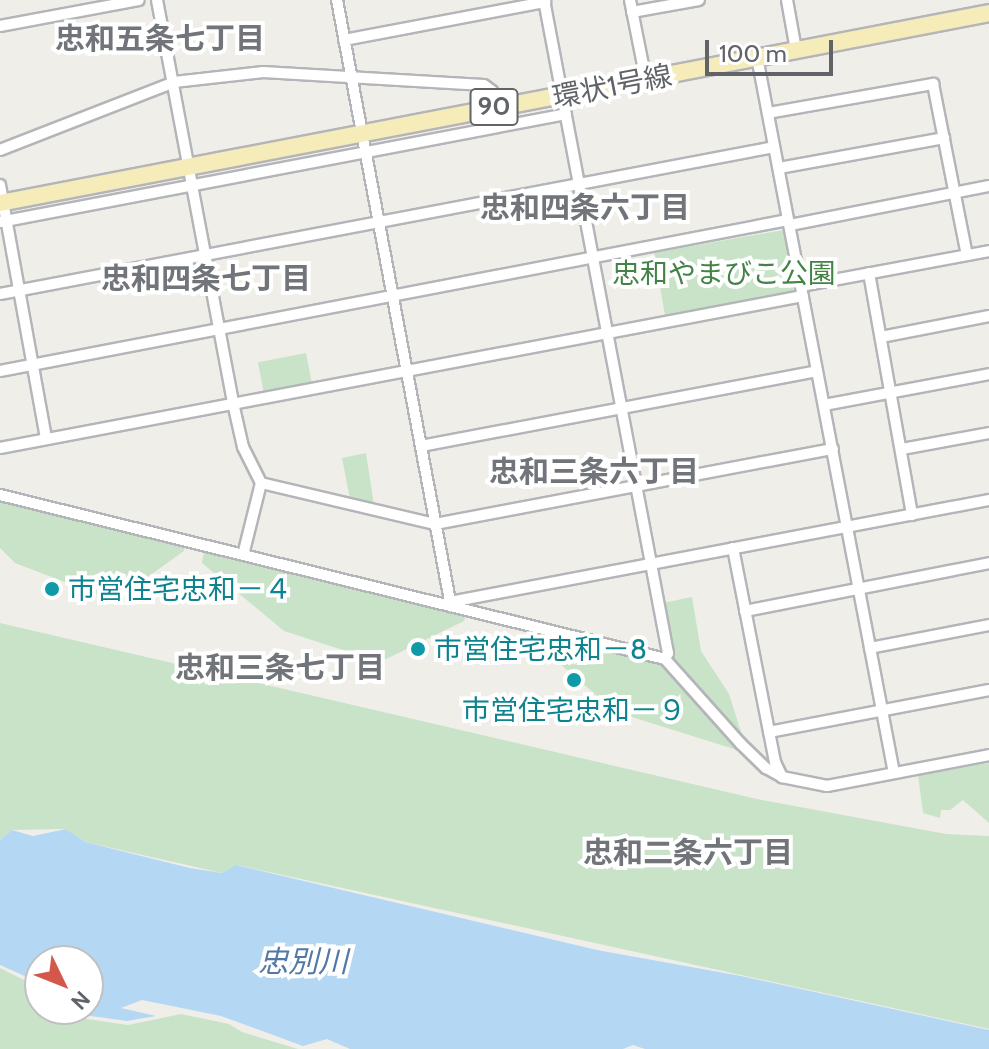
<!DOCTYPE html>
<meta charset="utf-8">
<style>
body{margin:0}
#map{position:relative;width:989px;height:1049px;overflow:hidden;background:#f0eee9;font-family:Cabin,"Noto Sans JP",sans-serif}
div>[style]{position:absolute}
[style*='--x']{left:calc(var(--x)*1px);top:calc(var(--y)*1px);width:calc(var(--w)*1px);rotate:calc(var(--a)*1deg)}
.green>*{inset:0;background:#c9e3c9;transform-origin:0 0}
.water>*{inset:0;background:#b4d8f4}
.roads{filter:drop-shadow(2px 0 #b4b5b9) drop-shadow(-2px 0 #b4b5b9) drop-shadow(0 2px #b4b5b9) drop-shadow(0 -2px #b4b5b9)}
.street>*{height:10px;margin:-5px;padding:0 5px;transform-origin:5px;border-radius:5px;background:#fff}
.primary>*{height:16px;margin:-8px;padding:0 8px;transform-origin:8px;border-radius:8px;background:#f5ecb9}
.dots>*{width:22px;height:22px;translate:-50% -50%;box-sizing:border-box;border:4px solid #fff;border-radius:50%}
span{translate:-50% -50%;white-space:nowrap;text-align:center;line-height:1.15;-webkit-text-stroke:8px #fff;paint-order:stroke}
.shield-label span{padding:2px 6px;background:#fff;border:2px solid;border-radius:6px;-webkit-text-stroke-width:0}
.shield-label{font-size:26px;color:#606367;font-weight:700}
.street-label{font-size:28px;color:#606367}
.park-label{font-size:28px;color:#438346}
.culture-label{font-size:28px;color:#0d838f}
.left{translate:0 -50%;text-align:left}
.neighbourhood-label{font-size:30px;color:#717579;font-weight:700}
.water-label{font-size:30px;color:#5279a6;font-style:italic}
.north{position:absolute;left:24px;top:945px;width:80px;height:80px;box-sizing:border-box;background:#fff;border:2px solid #bfc1c2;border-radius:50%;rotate:133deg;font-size:22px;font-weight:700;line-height:32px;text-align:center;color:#606367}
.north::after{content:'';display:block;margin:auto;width:28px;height:36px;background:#d3584b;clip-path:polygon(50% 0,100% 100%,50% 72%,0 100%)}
.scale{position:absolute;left:705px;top:40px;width:128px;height:36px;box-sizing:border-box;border:4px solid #606367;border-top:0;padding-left:10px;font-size:24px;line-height:28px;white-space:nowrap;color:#606367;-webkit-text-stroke:6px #fff;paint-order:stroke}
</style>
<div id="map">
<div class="green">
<div style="left:783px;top:230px;width:63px;height:131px;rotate:80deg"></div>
<div style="left:306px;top:353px;width:31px;height:49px;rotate:79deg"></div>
<div style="clip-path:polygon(366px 453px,374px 505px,350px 499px,342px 458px)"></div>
<div style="clip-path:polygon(0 495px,186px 542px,184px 551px,114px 601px,15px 563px,0 548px)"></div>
<div style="clip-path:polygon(205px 546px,468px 610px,464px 621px,380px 662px,284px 631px,202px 563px)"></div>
<div style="clip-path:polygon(692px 597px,701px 651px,729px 694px,742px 735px,737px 750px,616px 712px,538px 645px,536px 627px,665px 659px,658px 604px)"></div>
<div style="clip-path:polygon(0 623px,757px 799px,946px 834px,989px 836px,989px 1029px,237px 865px,222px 873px,85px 842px,66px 829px,12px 830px,0 840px)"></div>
<div style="clip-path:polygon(989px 763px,989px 823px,963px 800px,950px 810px,941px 810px,940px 818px,923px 813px,918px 775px)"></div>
<div style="clip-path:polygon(0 968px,40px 988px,40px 1009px,61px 1009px,67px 1016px,128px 1025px,181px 1014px,229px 1024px,242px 1032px,298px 1049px,0 1049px)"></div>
</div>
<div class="water">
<div style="clip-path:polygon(66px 829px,85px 842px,190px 868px,222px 873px,236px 865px,597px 950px,741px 976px,989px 1030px,989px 1049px,645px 1049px,633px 1045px,623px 1049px,350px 1049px,327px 1039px,303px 1046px,221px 1016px,142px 1000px,121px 1008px,156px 1016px,127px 1021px,69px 1013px,65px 1009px,88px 1009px,88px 961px,40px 961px,40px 983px,0 965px,0 840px,12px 830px,33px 836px)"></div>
</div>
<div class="roads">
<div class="street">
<div style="--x:157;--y:0;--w:410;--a:79.3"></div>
<div style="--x:233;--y:403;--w:45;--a:77.2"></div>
<div style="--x:243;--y:447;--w:40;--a:63.4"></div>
<div style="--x:261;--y:483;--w:74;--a:104"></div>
<div style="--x:337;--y:0;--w:617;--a:79.35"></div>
<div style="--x:544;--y:0;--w:665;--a:79.25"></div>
<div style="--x:668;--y:653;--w:7;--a:117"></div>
<div style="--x:630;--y:0;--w:82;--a:78.7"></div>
<div style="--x:787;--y:0;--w:51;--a:79.8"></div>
<div style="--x:632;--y:12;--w:68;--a:-10.2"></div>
<div style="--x:0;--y:26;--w:141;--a:-10.6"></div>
<div style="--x:344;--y:40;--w:205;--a:-10.7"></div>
<div style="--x:757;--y:57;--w:729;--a:79.17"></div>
<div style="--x:768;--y:113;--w:168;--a:-10"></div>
<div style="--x:933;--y:84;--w:174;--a:78.8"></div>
<div style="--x:0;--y:150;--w:187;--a:-21.3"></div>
<div style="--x:174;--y:82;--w:90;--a:-6.4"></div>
<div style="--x:263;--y:72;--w:221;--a:3.4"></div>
<div style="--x:484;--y:85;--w:10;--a:37"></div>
<div style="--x:492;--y:91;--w:17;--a:69"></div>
<div style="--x:779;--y:168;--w:168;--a:-10.3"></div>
<div style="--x:0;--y:185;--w:258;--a:79.7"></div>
<div style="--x:0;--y:222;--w:576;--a:-10.8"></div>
<div style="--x:790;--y:225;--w:203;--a:-11.1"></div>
<div style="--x:869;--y:273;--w:246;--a:79.9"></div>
<div style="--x:801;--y:286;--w:191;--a:-10.5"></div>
<div style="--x:0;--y:294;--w:788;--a:-10.75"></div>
<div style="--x:881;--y:337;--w:110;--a:-11"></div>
<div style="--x:0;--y:371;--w:802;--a:-10.85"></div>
<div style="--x:824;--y:405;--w:168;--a:-10.6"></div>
<div style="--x:421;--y:446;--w:403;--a:-10.7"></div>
<div style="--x:0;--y:448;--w:817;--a:-10.72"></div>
<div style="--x:902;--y:449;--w:88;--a:-10.4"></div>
<div style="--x:261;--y:483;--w:179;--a:13.3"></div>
<div style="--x:435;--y:524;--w:405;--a:-10.7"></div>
<div style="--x:0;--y:495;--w:685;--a:13.85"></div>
<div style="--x:665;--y:659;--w:114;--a:48.2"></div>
<div style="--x:741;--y:744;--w:35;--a:44"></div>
<div style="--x:766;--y:768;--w:18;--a:29"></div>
<div style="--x:782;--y:777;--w:46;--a:11.3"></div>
<div style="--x:827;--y:786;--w:165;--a:-10.8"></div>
<div style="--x:733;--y:548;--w:218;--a:78.9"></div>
<div style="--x:775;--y:762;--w:17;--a:65"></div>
<div style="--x:450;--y:602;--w:549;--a:-10.72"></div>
<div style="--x:745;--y:611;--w:249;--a:-11.1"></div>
<div style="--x:870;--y:648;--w:121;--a:-10.9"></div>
<div style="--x:769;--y:732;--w:224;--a:-10.8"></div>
</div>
<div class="primary">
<div style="--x:0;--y:203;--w:1007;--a:-10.87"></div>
</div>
</div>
<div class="dots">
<div style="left:52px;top:589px;background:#0f9aa8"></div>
<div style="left:418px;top:649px;background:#0f9aa8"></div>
<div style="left:574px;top:680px;background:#0f9aa8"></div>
</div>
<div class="shield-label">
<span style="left:494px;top:107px">90</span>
</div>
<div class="street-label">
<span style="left:612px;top:86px;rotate:-11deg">環状1号線</span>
</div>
<div class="park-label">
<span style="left:724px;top:273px">忠和やまびこ公園</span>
</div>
<div class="culture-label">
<span class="left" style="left:68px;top:589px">市営住宅忠和－４</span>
<span class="left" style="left:434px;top:649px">市営住宅忠和－8</span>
<span style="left:574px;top:710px">市営住宅忠和－９</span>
</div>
<div class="neighbourhood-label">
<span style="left:160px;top:39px">忠和五条七丁目</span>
<span style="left:585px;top:208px">忠和四条六丁目</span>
<span style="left:206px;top:279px">忠和四条七丁目</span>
<span style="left:594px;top:472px">忠和三条六丁目</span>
<span style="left:280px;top:668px">忠和三条七丁目</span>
<span style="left:688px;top:853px">忠和二条六丁目</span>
</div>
<div class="water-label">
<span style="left:303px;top:962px">忠別川</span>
</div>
<div class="north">N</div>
<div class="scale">100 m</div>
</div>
